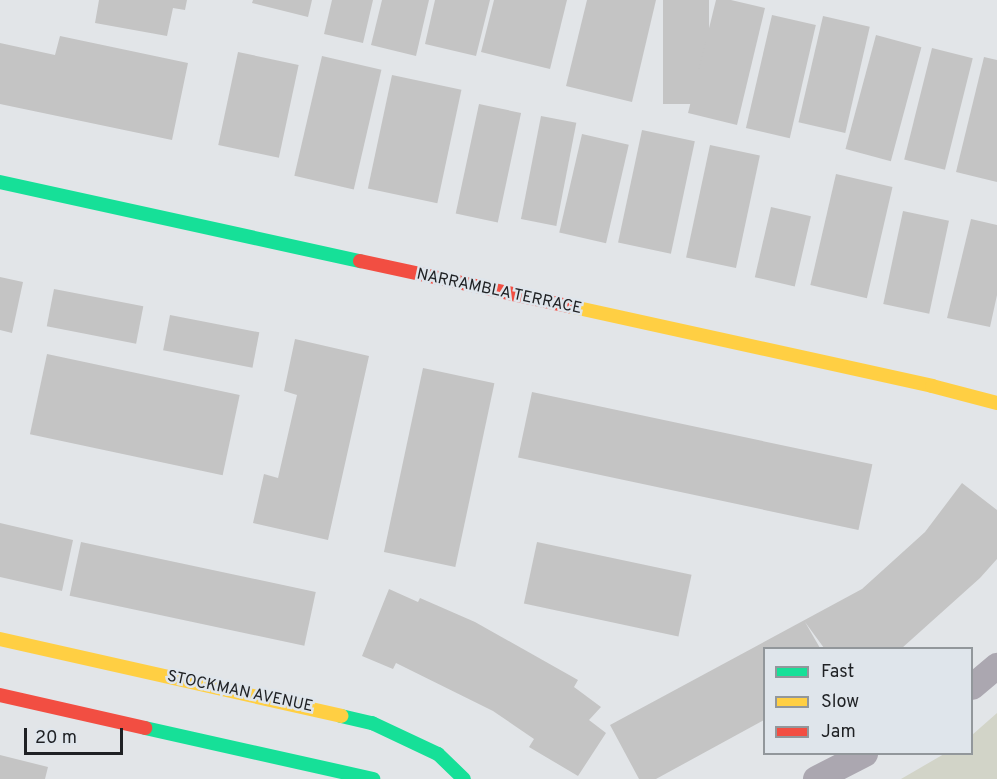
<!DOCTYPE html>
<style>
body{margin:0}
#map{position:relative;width:997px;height:779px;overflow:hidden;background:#e2e5e8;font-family:Overpass,sans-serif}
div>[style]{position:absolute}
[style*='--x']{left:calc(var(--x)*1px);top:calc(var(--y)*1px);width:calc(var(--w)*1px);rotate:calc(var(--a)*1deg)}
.green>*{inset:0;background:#d2d4c8}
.building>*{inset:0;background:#c4c4c4;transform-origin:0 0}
.street>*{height:26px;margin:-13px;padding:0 13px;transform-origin:13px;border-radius:13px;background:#aba7b0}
.fast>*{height:14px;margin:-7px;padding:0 7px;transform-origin:7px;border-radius:7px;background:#16e098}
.slow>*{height:14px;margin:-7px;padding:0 7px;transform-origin:7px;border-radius:7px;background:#ffcf43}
.jam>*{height:14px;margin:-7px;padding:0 7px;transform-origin:7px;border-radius:7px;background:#f24e42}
span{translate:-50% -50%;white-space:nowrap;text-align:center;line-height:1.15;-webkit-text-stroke:5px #dfe5eb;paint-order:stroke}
.street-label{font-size:16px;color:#1f2124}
.legend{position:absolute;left:763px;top:647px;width:210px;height:108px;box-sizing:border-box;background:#dfe5eb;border:2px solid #92979b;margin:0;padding:8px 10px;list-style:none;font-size:18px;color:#1f2124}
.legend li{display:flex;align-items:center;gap:12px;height:30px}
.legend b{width:30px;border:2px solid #92979b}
.scale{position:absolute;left:24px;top:728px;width:99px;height:27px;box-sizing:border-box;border:3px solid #1f2124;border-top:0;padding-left:8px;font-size:18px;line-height:21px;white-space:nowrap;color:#1f2124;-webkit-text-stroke:4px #dfe5eb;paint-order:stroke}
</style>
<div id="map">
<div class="green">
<div style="clip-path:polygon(997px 713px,997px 779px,901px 779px,944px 754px,972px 754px,972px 735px)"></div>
</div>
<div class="building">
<div style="clip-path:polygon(99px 0,187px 0,185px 10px,173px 8px,167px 36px,95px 23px)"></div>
<div style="clip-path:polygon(253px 0,312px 0,308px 17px,252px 3px)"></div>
<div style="clip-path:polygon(332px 0,373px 0,363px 43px,324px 34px)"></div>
<div style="clip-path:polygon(382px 0,429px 0,416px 56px,371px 45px)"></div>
<div style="clip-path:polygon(435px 0,490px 0,476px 56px,425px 44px)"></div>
<div style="clip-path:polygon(494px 0,567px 0,550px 69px,481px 52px)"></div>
<div style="clip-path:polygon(587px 0,656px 0,632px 102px,566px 86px)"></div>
<div style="left:663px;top:0;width:46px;height:104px"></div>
<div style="clip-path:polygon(716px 0,731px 0,765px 8px,737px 125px,688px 113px)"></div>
<div style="left:772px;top:15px;width:45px;height:116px;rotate:13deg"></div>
<div style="left:823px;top:16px;width:48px;height:109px;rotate:13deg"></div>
<div style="left:876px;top:35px;width:47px;height:118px;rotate:15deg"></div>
<div style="clip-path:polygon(60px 36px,188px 63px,172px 140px,0 104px,0 43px,55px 55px)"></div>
<div style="left:932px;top:48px;width:42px;height:115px;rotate:14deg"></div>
<div style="left:238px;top:52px;width:62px;height:95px;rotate:12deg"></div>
<div style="left:322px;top:56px;width:61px;height:123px;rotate:13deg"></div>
<div style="clip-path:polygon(984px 57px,997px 60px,997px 182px,956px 172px)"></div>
<div style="left:392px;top:75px;width:71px;height:116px;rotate:12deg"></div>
<div style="left:479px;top:104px;width:43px;height:112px;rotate:12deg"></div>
<div style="left:541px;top:116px;width:36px;height:105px;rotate:11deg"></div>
<div style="left:642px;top:130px;width:54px;height:115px;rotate:12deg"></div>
<div style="left:582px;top:134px;width:48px;height:101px;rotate:13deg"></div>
<div style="left:710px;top:145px;width:51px;height:115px;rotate:12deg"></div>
<div style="left:836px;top:174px;width:58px;height:114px;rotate:13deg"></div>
<div style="left:771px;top:207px;width:41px;height:72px;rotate:13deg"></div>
<div style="left:903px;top:211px;width:47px;height:95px;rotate:12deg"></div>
<div style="clip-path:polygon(971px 219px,997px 225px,997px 295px,990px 327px,947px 318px)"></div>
<div style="clip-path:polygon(0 277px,23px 282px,12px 333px,0 330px)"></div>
<div style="left:54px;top:289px;width:91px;height:38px;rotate:11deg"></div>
<div style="left:170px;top:315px;width:91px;height:36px;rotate:11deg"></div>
<div style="clip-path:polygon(295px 339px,369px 356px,328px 540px,253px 523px,264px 474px,278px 478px,297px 395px,284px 391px)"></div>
<div style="left:47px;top:354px;width:197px;height:82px;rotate:12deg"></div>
<div style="left:423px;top:368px;width:73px;height:188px;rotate:12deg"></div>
<div style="left:532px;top:392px;width:348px;height:67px;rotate:12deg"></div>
<div style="clip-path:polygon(962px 483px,997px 510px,997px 559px,980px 578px,902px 648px,824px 648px,805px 622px,820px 648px,764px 648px,764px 720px,656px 779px,639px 779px,610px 725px,862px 589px,925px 532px)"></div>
<div style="clip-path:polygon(0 523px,73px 540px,62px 591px,0 577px)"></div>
<div style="left:81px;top:542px;width:240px;height:55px;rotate:12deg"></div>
<div style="left:537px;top:542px;width:158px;height:63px;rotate:12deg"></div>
<div style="clip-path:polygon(389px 589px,418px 602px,420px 598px,475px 622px,578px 680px,574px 687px,601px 707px,589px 720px,606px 733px,578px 776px,529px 747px,534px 739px,493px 711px,396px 663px,393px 669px,362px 656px)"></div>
<div style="clip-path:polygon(0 755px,48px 767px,45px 779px,0 779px)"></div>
</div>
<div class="street">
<div style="--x:972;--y:687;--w:33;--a:-40"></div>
<div style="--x:816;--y:779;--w:55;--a:-27"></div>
</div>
<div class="fast">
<div style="--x:0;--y:182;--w:369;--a:12.4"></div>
<div style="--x:341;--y:716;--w:32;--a:13"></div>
<div style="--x:372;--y:723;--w:73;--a:25.2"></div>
<div style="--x:438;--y:754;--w:36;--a:44"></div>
<div style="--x:145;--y:728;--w:234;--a:12.6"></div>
</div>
<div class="slow">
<div style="--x:569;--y:306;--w:372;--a:12.4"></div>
<div style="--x:932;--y:386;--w:67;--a:14.7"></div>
<div style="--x:0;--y:639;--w:350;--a:12.7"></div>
</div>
<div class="jam">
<div style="--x:360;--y:261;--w:214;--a:12.2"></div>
<div style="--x:0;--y:695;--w:149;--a:12.8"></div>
</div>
<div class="street-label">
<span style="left:499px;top:292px;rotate:12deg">NARRAMBLA TERRACE</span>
<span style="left:240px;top:692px;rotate:12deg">STOCKMAN AVENUE</span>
</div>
<ul class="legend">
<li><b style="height:8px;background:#16e098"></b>Fast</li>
<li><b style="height:8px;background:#ffcf43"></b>Slow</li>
<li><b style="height:8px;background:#f24e42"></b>Jam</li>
</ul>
<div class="scale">20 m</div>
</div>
